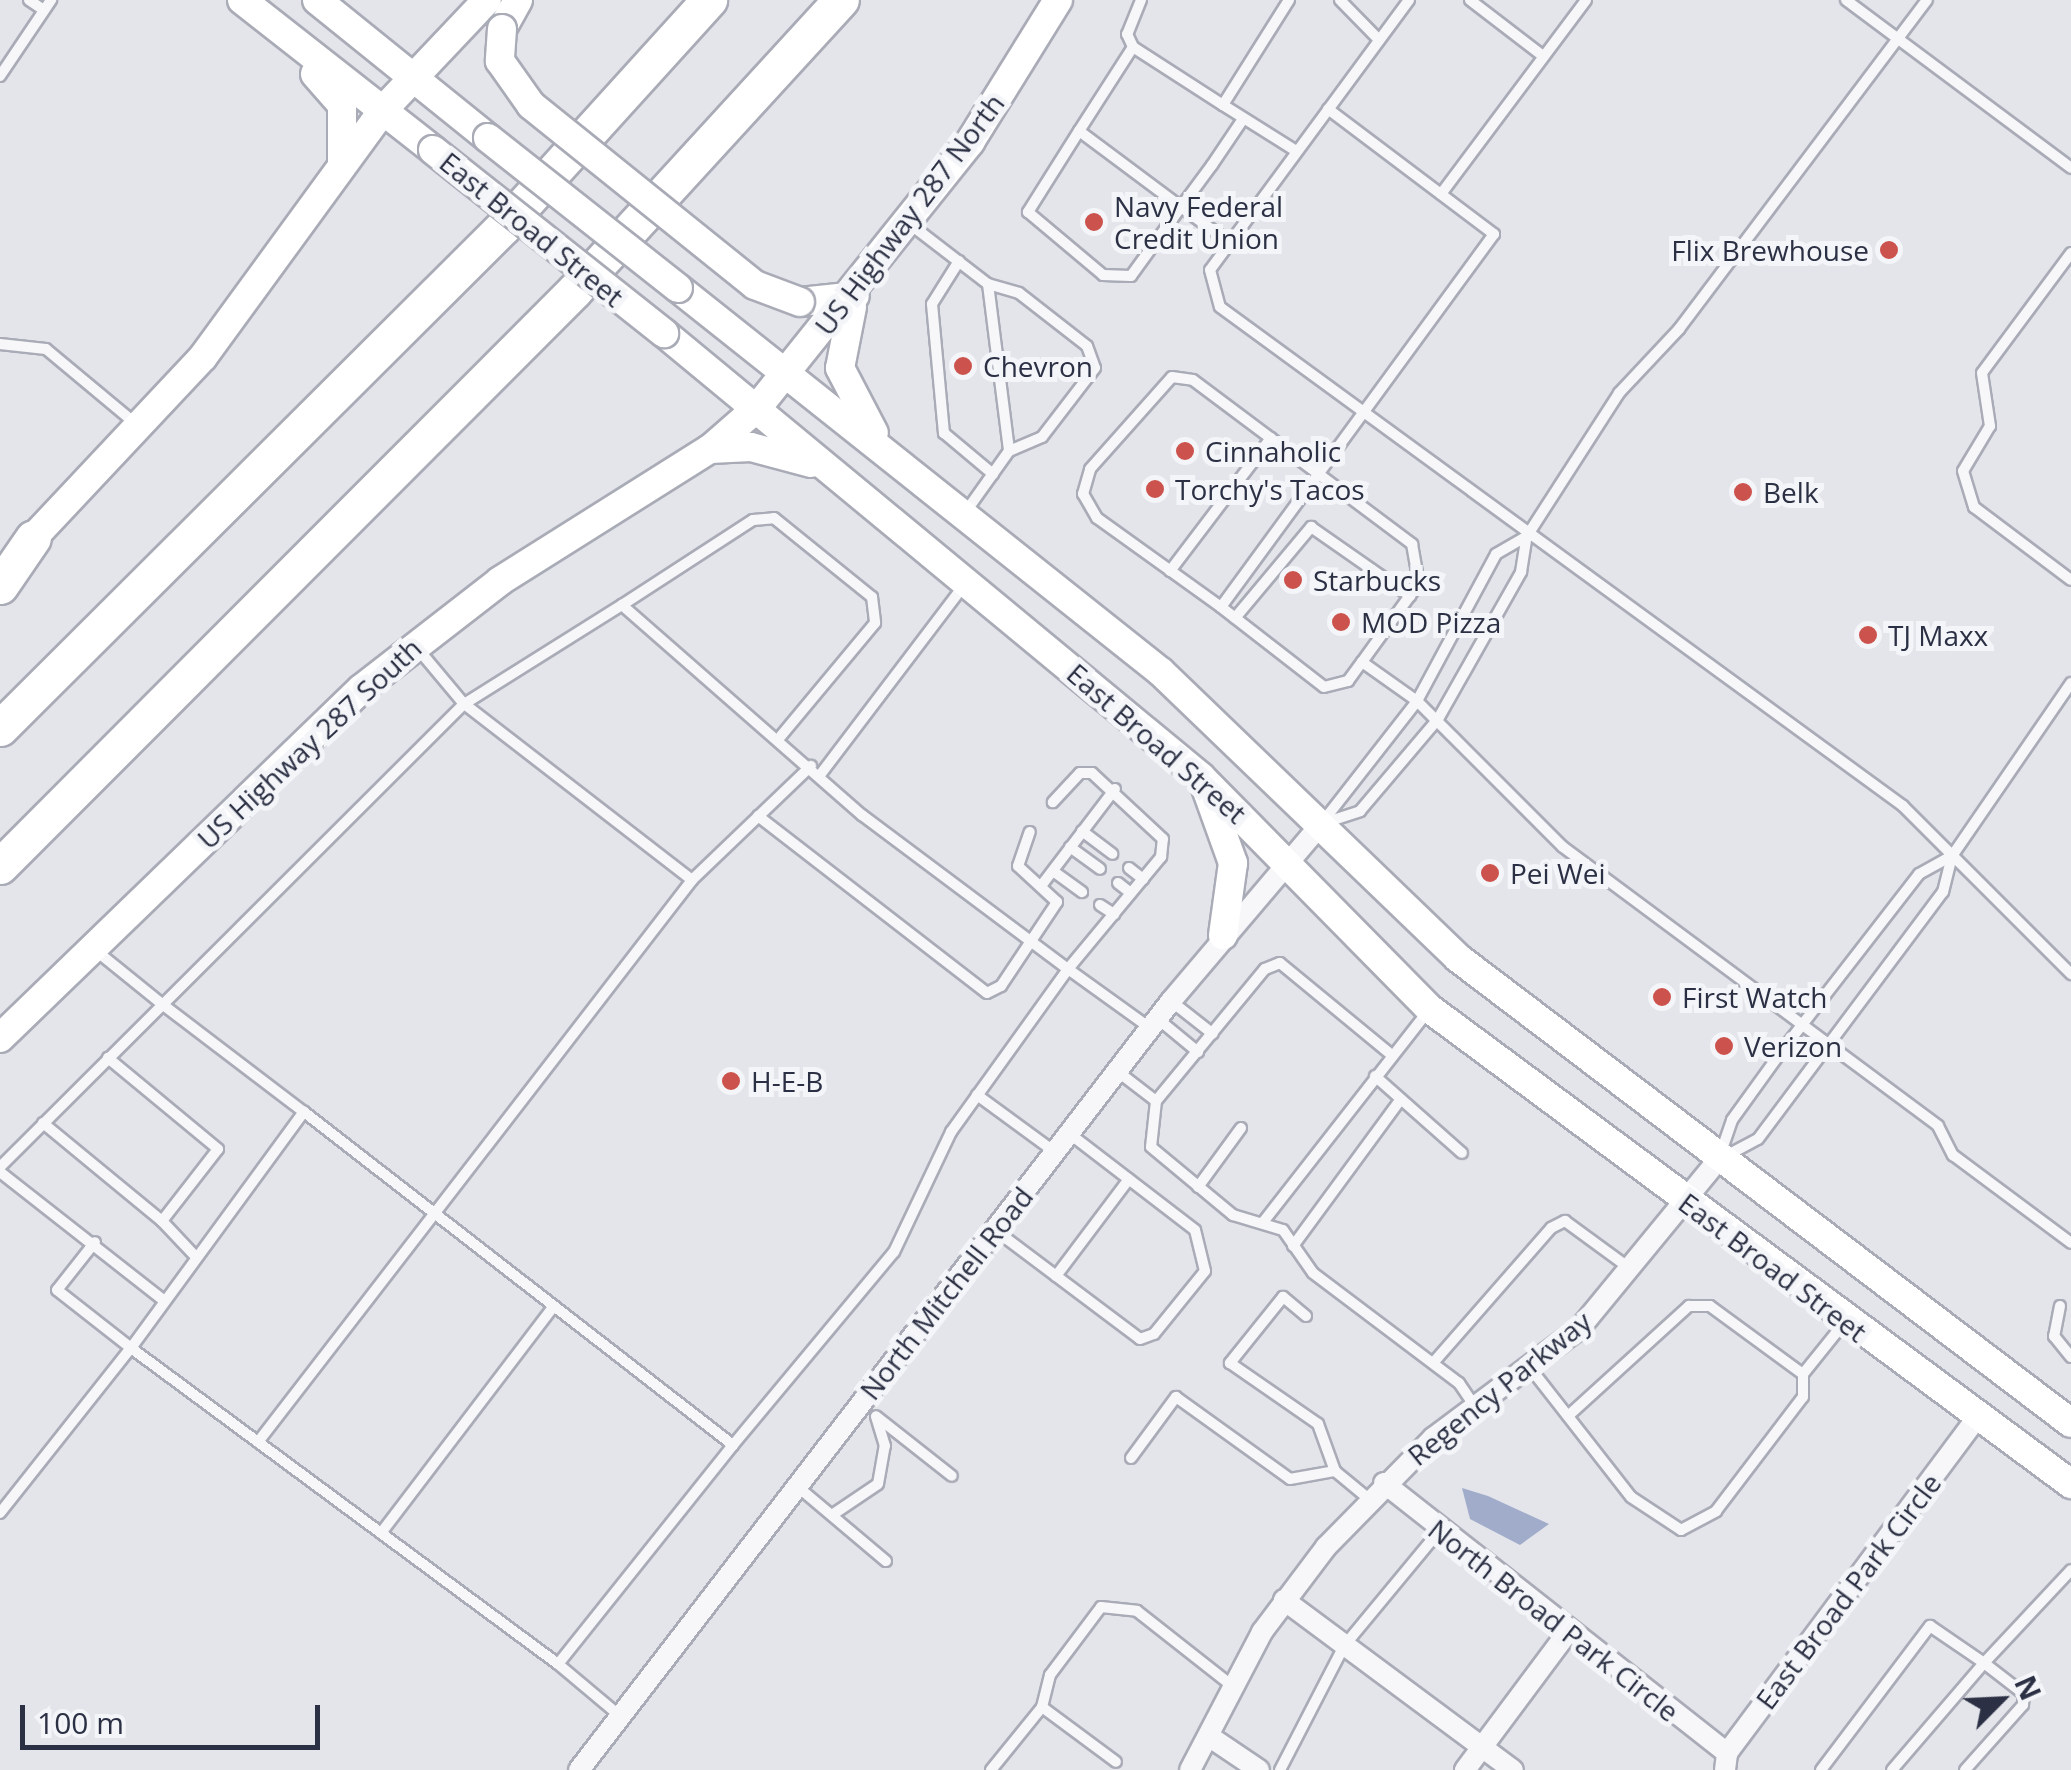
<!DOCTYPE html>
<style>
body{margin:0}
#map{position:relative;width:2071px;height:1770px;overflow:hidden;background:#e4e5eb;font-family:"Open Sans",sans-serif}
div>[style]{position:absolute}
[style*='--x']{left:calc(var(--x)*1px);top:calc(var(--y)*1px);width:calc(var(--w)*1px);rotate:calc(var(--a)*1deg)}
.water>*{inset:0;background:#a0acca}
.roads{filter:drop-shadow(2px 0 #a9abb6) drop-shadow(-2px 0 #a9abb6) drop-shadow(0 2px #a9abb6) drop-shadow(0 -2px #a9abb6)}
.service>*{height:10px;margin:-5px;padding:0 5px;transform-origin:5px;border-radius:5px;background:#f7f7fa}
.minor>*{height:20px;margin:-10px;padding:0 10px;transform-origin:10px;border-radius:10px;background:#f7f7fa}
.secondary>*{height:28px;margin:-14px;padding:0 14px;transform-origin:14px;border-radius:14px;background:#fff}
.motorway>*{height:35px;margin:-17.5px;padding:0 17.5px;transform-origin:17.5px;border-radius:17.5px;background:#fff}
.bridges{filter:drop-shadow(2px 0 #a9abb6) drop-shadow(-2px 0 #a9abb6) drop-shadow(0 2px #a9abb6) drop-shadow(0 -2px #a9abb6)}
.secondary-bridge>*{height:28px;margin:-14px;padding:0 14px;transform-origin:14px;border-radius:14px;background:#fff}
.dots>*{width:28px;height:28px;translate:-50% -50%;box-sizing:border-box;border:5px solid #f4f5f8;border-radius:50%}
span{translate:-50% -50%;white-space:nowrap;text-align:center;line-height:1.15;-webkit-text-stroke:10px #f4f5f8;paint-order:stroke}
.poi-label{font-size:28px;color:#2b3044}
.left{translate:0 -50%;text-align:left}
.right{translate:-100% -50%;text-align:right}
.street-label{font-size:28px;color:#2b3044}
.north{position:absolute;left:1951px;top:1650px;width:100px;height:100px;-webkit-text-stroke:8px #f4f5f8;paint-order:stroke;rotate:66deg;font-size:28px;font-weight:700;line-height:40px;text-align:center;color:#2b3044}
.north::after{content:'';display:block;margin:auto;width:35px;height:45px;background:#2b3044;clip-path:polygon(50% 0,100% 100%,50% 72%,0 100%)}
.scale{position:absolute;left:20px;top:1705px;width:300px;height:45px;box-sizing:border-box;border:5px solid #2b3044;border-top:0;padding-left:12px;font-size:30px;line-height:35px;white-space:nowrap;color:#2b3044;-webkit-text-stroke:8px #f4f5f8;paint-order:stroke}
</style>
<div id="map">
<div class="water">
<div style="clip-path:polygon(1462px 1488px,1488px 1496px,1549px 1524px,1520px 1545px,1470px 1519px)"></div>
</div>
<div class="roads">
<div class="service">
<div style="--x:29;--y:0;--w:18;--a:34"></div>
<div style="--x:1141;--y:0;--w:37;--a:112"></div>
<div style="--x:1127;--y:34;--w:14;--a:65"></div>
<div style="--x:1133;--y:47;--w:107;--a:32.8"></div>
<div style="--x:1289;--y:0;--w:124;--a:122.2"></div>
<div style="--x:1223;--y:105;--w:86;--a:32.2"></div>
<div style="--x:1340;--y:0;--w:56;--a:45.7"></div>
<div style="--x:1409;--y:0;--w:335;--a:126.4"></div>
<div style="--x:1210;--y:270;--w:38;--a:75"></div>
<div style="--x:1220;--y:307;--w:846;--a:36.15"></div>
<div style="--x:1903;--y:806;--w:238;--a:45"></div>
<div style="--x:1470;--y:0;--w:92;--a:37.5"></div>
<div style="--x:1846;--y:0;--w:281;--a:36.7"></div>
<div style="--x:0;--y:76;--w:92;--a:-56.1"></div>
<div style="--x:1328;--y:109;--w:208;--a:37"></div>
<div style="--x:1494;--y:234;--w:462;--a:126.2"></div>
<div style="--x:1221;--y:607;--w:130;--a:37.8"></div>
<div style="--x:1324;--y:687;--w:25;--a:-14"></div>
<div style="--x:1348;--y:681;--w:24;--a:-54"></div>
<div style="--x:1362;--y:662;--w:67;--a:35.3"></div>
<div style="--x:1417;--y:701;--w:206;--a:45"></div>
<div style="--x:1563;--y:847;--w:467;--a:36.6"></div>
<div style="--x:1938;--y:1126;--w:33;--a:63"></div>
<div style="--x:1953;--y:1155;--w:147;--a:36.7"></div>
<div style="--x:1079;--y:131;--w:100;--a:-57.3"></div>
<div style="--x:1441;--y:194;--w:242;--a:-53.2"></div>
<div style="--x:910;--y:224;--w:98;--a:37.6"></div>
<div style="--x:988;--y:284;--w:168;--a:82.8"></div>
<div style="--x:1009;--y:451;--w:76;--a:125.4"></div>
<div style="--x:1229;--y:242;--w:59;--a:-143.9"></div>
<div style="--x:1181;--y:207;--w:127;--a:-143.3"></div>
<div style="--x:1079;--y:131;--w:96;--a:122.2"></div>
<div style="--x:1028;--y:212;--w:98;--a:40"></div>
<div style="--x:1103;--y:275;--w:28;--a:2"></div>
<div style="--x:1131;--y:276;--w:85;--a:-54.1"></div>
<div style="--x:1181;--y:207;--w:52;--a:-53.6"></div>
<div style="--x:1212;--y:165;--w:55;--a:-56"></div>
<div style="--x:2071;--y:253;--w:149;--a:126.6"></div>
<div style="--x:1982;--y:373;--w:54;--a:81.4"></div>
<div style="--x:1990;--y:426;--w:52;--a:121"></div>
<div style="--x:1963;--y:471;--w:38;--a:73"></div>
<div style="--x:1974;--y:507;--w:121;--a:37"></div>
<div style="--x:959;--y:261;--w:51;--a:122.1"></div>
<div style="--x:932;--y:304;--w:130;--a:84.7"></div>
<div style="--x:944;--y:433;--w:64;--a:39.9"></div>
<div style="--x:988;--y:284;--w:32;--a:16"></div>
<div style="--x:1019;--y:293;--w:86;--a:37.9"></div>
<div style="--x:1087;--y:346;--w:23;--a:70"></div>
<div style="--x:1095;--y:368;--w:87;--a:127.5"></div>
<div style="--x:1042;--y:437;--w:36;--a:157"></div>
<div style="--x:0;--y:344;--w:46;--a:6.2"></div>
<div style="--x:46;--y:349;--w:117;--a:39.8"></div>
<div style="--x:1170;--y:571;--w:167;--a:-52.8"></div>
<div style="--x:622;--y:605;--w:156;--a:-33"></div>
<div style="--x:753;--y:520;--w:21;--a:-5"></div>
<div style="--x:774;--y:518;--w:126;--a:38.9"></div>
<div style="--x:872;--y:597;--w:26;--a:83"></div>
<div style="--x:875;--y:623;--w:147;--a:129.8"></div>
<div style="--x:1221;--y:607;--w:153;--a:-144.3"></div>
<div style="--x:1097;--y:518;--w:28;--a:-120"></div>
<div style="--x:1083;--y:494;--w:26;--a:-74"></div>
<div style="--x:1090;--y:469;--w:123;--a:-48.3"></div>
<div style="--x:1172;--y:377;--w:21;--a:8"></div>
<div style="--x:1193;--y:380;--w:274;--a:36.8"></div>
<div style="--x:1412;--y:544;--w:40;--a:80"></div>
<div style="--x:1419;--y:583;--w:97;--a:125.8"></div>
<div style="--x:1235;--y:618;--w:119;--a:-50.1"></div>
<div style="--x:1311;--y:527;--w:121;--a:34.9"></div>
<div style="--x:820;--y:775;--w:241;--a:-52.8"></div>
<div style="--x:758;--y:816;--w:289;--a:37.7"></div>
<div style="--x:987;--y:993;--w:16;--a:-27"></div>
<div style="--x:1001;--y:986;--w:101;--a:-56.3"></div>
<div style="--x:1057;--y:902;--w:53;--a:-137.3"></div>
<div style="--x:1018;--y:866;--w:36;--a:-71"></div>
<div style="--x:1324;--y:823;--w:38;--a:-18"></div>
<div style="--x:1360;--y:811;--w:121;--a:-49.7"></div>
<div style="--x:1438;--y:719;--w:169;--a:-60.5"></div>
<div style="--x:1521;--y:572;--w:36;--a:-81"></div>
<div style="--x:1321;--y:824;--w:156;--a:-52"></div>
<div style="--x:1417;--y:701;--w:167;--a:-61.7"></div>
<div style="--x:1496;--y:554;--w:36;--a:-30"></div>
<div style="--x:1527;--y:536;--w:170;--a:-57.2"></div>
<div style="--x:1619;--y:393;--w:88;--a:-46.8"></div>
<div style="--x:1679;--y:329;--w:412;--a:-53"></div>
<div style="--x:1082;--y:831;--w:38;--a:37"></div>
<div style="--x:1070;--y:847;--w:37;--a:36"></div>
<div style="--x:1129;--y:868;--w:18;--a:38"></div>
<div style="--x:1053;--y:871;--w:36;--a:36"></div>
<div style="--x:692;--y:880;--w:165;--a:-43.8"></div>
<div style="--x:1118;--y:883;--w:16;--a:38"></div>
<div style="--x:1041;--y:886;--w:122;--a:-52.7"></div>
<div style="--x:1100;--y:905;--w:17;--a:33"></div>
<div style="--x:94;--y:949;--w:87;--a:39"></div>
<div style="--x:162;--y:1004;--w:178;--a:37.3"></div>
<div style="--x:304;--y:1112;--w:543;--a:37.82"></div>
<div style="--x:733;--y:1445;--w:280;--a:128.6"></div>
<div style="--x:558;--y:1664;--w:531;--a:-143.5"></div>
<div style="--x:131;--y:1348;--w:293;--a:-53.8"></div>
<div style="--x:1171;--y:1001;--w:53;--a:38.2"></div>
<div style="--x:1158;--y:1019;--w:52;--a:39.5"></div>
<div style="--x:1117;--y:1071;--w:49;--a:37.6"></div>
<div style="--x:1156;--y:1101;--w:46;--a:96.2"></div>
<div style="--x:1151;--y:1147;--w:107;--a:39.7"></div>
<div style="--x:1233;--y:1215;--w:52;--a:16.7"></div>
<div style="--x:1283;--y:1230;--w:52;--a:55.1"></div>
<div style="--x:1313;--y:1273;--w:183;--a:37"></div>
<div style="--x:1459;--y:1383;--w:29;--a:56"></div>
<div style="--x:1375;--y:1076;--w:116;--a:41.5"></div>
<div style="--x:977;--y:1095;--w:97;--a:36.2"></div>
<div style="--x:1156;--y:1101;--w:171;--a:-50.5"></div>
<div style="--x:1265;--y:969;--w:16;--a:-22"></div>
<div style="--x:1280;--y:963;--w:141;--a:39.5"></div>
<div style="--x:43;--y:1123;--w:154;--a:39.5"></div>
<div style="--x:162;--y:1221;--w:91;--a:-52.1"></div>
<div style="--x:218;--y:1149;--w:143;--a:-140.4"></div>
<div style="--x:1720;--y:1155;--w:37;--a:-71"></div>
<div style="--x:1732;--y:1120;--w:84;--a:-54.2"></div>
<div style="--x:1781;--y:1052;--w:225;--a:-52.2"></div>
<div style="--x:1919;--y:874;--w:38;--a:-29"></div>
<div style="--x:1724;--y:1157;--w:38;--a:-28"></div>
<div style="--x:1758;--y:1139;--w:309;--a:-53.2"></div>
<div style="--x:1943;--y:892;--w:37;--a:-76"></div>
<div style="--x:1952;--y:856;--w:210;--a:-55.5"></div>
<div style="--x:0;--y:1167;--w:655;--a:-44.94"></div>
<div style="--x:464;--y:704;--w:186;--a:-32.1"></div>
<div style="--x:622;--y:605;--w:319;--a:41.2"></div>
<div style="--x:862;--y:815;--w:257;--a:36.8"></div>
<div style="--x:1068;--y:969;--w:146;--a:-50.3"></div>
<div style="--x:1161;--y:857;--w:18;--a:-84"></div>
<div style="--x:1163;--y:839;--w:97;--a:-137.1"></div>
<div style="--x:1092;--y:773;--w:12;--a:180"></div>
<div style="--x:1080;--y:773;--w:40;--a:133"></div>
<div style="--x:0;--y:1172;--w:207;--a:38.1"></div>
<div style="--x:1198;--y:1187;--w:73;--a:-53.9"></div>
<div style="--x:162;--y:1221;--w:48;--a:46.7"></div>
<div style="--x:1264;--y:1221;--w:268;--a:-52"></div>
<div style="--x:995;--y:1230;--w:181;--a:36.9"></div>
<div style="--x:1140;--y:1339;--w:15;--a:-20"></div>
<div style="--x:1154;--y:1334;--w:81;--a:-51"></div>
<div style="--x:1205;--y:1271;--w:42;--a:-103.7"></div>
<div style="--x:1195;--y:1230;--w:158;--a:-142.5"></div>
<div style="--x:1293;--y:1246;--w:182;--a:-53.7"></div>
<div style="--x:1056;--y:1276;--w:121;--a:-53"></div>
<div style="--x:2060;--y:1306;--w:31;--a:101"></div>
<div style="--x:2054;--y:1336;--w:27;--a:51"></div>
<div style="--x:1306;--y:1316;--w:30;--a:-140"></div>
<div style="--x:1283;--y:1297;--w:85;--a:128.8"></div>
<div style="--x:1230;--y:1363;--w:107;--a:34.7"></div>
<div style="--x:1318;--y:1424;--w:50;--a:70.1"></div>
<div style="--x:1433;--y:1363;--w:179;--a:-48.8"></div>
<div style="--x:1551;--y:1228;--w:16;--a:-27"></div>
<div style="--x:1565;--y:1221;--w:83;--a:36.2"></div>
<div style="--x:1531;--y:1369;--w:162;--a:52"></div>
<div style="--x:1631;--y:1497;--w:60;--a:33.4"></div>
<div style="--x:1681;--y:1530;--w:40;--a:-28"></div>
<div style="--x:1716;--y:1511;--w:143;--a:-52.7"></div>
<div style="--x:1803;--y:1397;--w:23;--a:-90"></div>
<div style="--x:1568;--y:1416;--w:164;--a:-42.3"></div>
<div style="--x:1689;--y:1306;--w:21;--a:0"></div>
<div style="--x:1710;--y:1306;--w:115;--a:36.2"></div>
<div style="--x:1803;--y:1374;--w:65;--a:-51.2"></div>
<div style="--x:877;--y:1417;--w:95;--a:38.2"></div>
<div style="--x:258;--y:1442;--w:710;--a:-52.32"></div>
<div style="--x:692;--y:880;--w:288;--a:-142.3"></div>
<div style="--x:464;--y:704;--w:72;--a:-129.9"></div>
<div style="--x:733;--y:1445;--w:251;--a:-50.2"></div>
<div style="--x:894;--y:1252;--w:133;--a:-64.6"></div>
<div style="--x:951;--y:1132;--w:201;--a:-54.3"></div>
<div style="--x:1068;--y:969;--w:101;--a:35.7"></div>
<div style="--x:1131;--y:1458;--w:76;--a:-53.6"></div>
<div style="--x:1176;--y:1397;--w:140;--a:35.7"></div>
<div style="--x:1290;--y:1479;--w:46;--a:-10.1"></div>
<div style="--x:1335;--y:1471;--w:45;--a:39.6"></div>
<div style="--x:798;--y:1487;--w:115;--a:40.1"></div>
<div style="--x:0;--y:1513;--w:211;--a:-51.6"></div>
<div style="--x:131;--y:1348;--w:94;--a:-141.9"></div>
<div style="--x:57;--y:1290;--w:61;--a:-51.6"></div>
<div style="--x:832;--y:1515;--w:55;--a:-34"></div>
<div style="--x:878;--y:1484;--w:39;--a:-80"></div>
<div style="--x:885;--y:1446;--w:31;--a:-107"></div>
<div style="--x:381;--y:1533;--w:285;--a:-52.7"></div>
<div style="--x:558;--y:1664;--w:81;--a:40"></div>
<div style="--x:1042;--y:1707;--w:92;--a:36.6"></div>
<div style="--x:991;--y:1770;--w:81;--a:-51"></div>
<div style="--x:1042;--y:1707;--w:33;--a:-76"></div>
<div style="--x:1050;--y:1675;--w:85;--a:-53.1"></div>
<div style="--x:1101;--y:1607;--w:36;--a:6"></div>
<div style="--x:1137;--y:1611;--w:125;--a:38.2"></div>
<div style="--x:1280;--y:1770;--w:140;--a:-62.7"></div>
<div style="--x:1344;--y:1646;--w:149;--a:-50.4"></div>
<div style="--x:1821;--y:1770;--w:181;--a:-52.9"></div>
<div style="--x:1930;--y:1626;--w:65;--a:34.4"></div>
<div style="--x:1984;--y:1663;--w:141;--a:130.7"></div>
<div style="--x:1965;--y:1770;--w:87;--a:-48.3"></div>
<div style="--x:2023;--y:1705;--w:11;--a:-85"></div>
<div style="--x:2024;--y:1694;--w:51;--a:-142.2"></div>
<div style="--x:1984;--y:1663;--w:127;--a:-46.9"></div>
</div>
<div class="minor">
<div style="--x:1384;--y:1483;--w:437;--a:38.2"></div>
<div style="--x:1284;--y:1600;--w:285;--a:36.6"></div>
<div style="--x:1210;--y:1737;--w:59;--a:34"></div>
<div style="--x:579;--y:1770;--w:970;--a:-52.41"></div>
<div style="--x:1171;--y:1001;--w:232;--a:-49.7"></div>
<div style="--x:1190;--y:1770;--w:156;--a:-62.4"></div>
<div style="--x:1262;--y:1632;--w:106;--a:-53"></div>
<div style="--x:1326;--y:1547;--w:153;--a:-45.5"></div>
<div style="--x:1433;--y:1438;--w:184;--a:-36.8"></div>
<div style="--x:1580;--y:1328;--w:217;--a:-50.6"></div>
<div style="--x:1465;--y:1770;--w:171;--a:-53.3"></div>
<div style="--x:1725;--y:1770;--w:17;--a:-83"></div>
<div style="--x:1727;--y:1753;--w:422;--a:-53.3"></div>
</div>
<div class="secondary">
<div style="--x:242;--y:0;--w:243;--a:38.1"></div>
<div style="--x:317;--y:0;--w:220;--a:38.9"></div>
<div style="--x:502;--y:29;--w:33;--a:-61"></div>
<div style="--x:315;--y:74;--w:41;--a:48.9"></div>
<div style="--x:342;--y:105;--w:60;--a:90"></div>
<div style="--x:678;--y:288;--w:617;--a:38.49"></div>
<div style="--x:1161;--y:672;--w:412;--a:43.9"></div>
<div style="--x:1458;--y:958;--w:769;--a:37.18"></div>
<div style="--x:800;--y:302;--w:55;--a:-6.2"></div>
<div style="--x:852;--y:307;--w:62;--a:101.1"></div>
<div style="--x:840;--y:368;--w:73;--a:62.4"></div>
<div style="--x:664;--y:333;--w:697;--a:39.58"></div>
<div style="--x:1201;--y:777;--w:326;--a:45.4"></div>
<div style="--x:1430;--y:1009;--w:798;--a:36.54"></div>
<div style="--x:710;--y:449;--w:41;--a:-2.8"></div>
<div style="--x:751;--y:447;--w:62;--a:14.9"></div>
<div style="--x:33;--y:538;--w:248;--a:-46.8"></div>
<div style="--x:203;--y:357;--w:306;--a:-53.9"></div>
<div style="--x:383;--y:110;--w:151;--a:-46.6"></div>
<div style="--x:1206;--y:788;--w:80;--a:70.2"></div>
<div style="--x:1233;--y:863;--w:73;--a:97.9"></div>
<div style="--x:0;--y:1038;--w:502;--a:-44.03"></div>
<div style="--x:361;--y:689;--w:176;--a:-37.8"></div>
<div style="--x:500;--y:581;--w:248;--a:-32.2"></div>
<div style="--x:710;--y:449;--w:62;--a:-41.1"></div>
<div style="--x:757;--y:408;--w:341;--a:-51.3"></div>
<div style="--x:970;--y:142;--w:167;--a:-58.2"></div>
</div>
<div class="motorway">
<div style="--x:0;--y:586;--w:58;--a:-55.5"></div>
<div style="--x:0;--y:728;--w:710;--a:-44.89"></div>
<div style="--x:503;--y:227;--w:307;--a:-47.8"></div>
<div style="--x:0;--y:866;--w:812;--a:-45.05"></div>
<div style="--x:574;--y:291;--w:395;--a:-47.5"></div>
</div>
</div>
<div class="bridges">
<div class="secondary-bridge">
<div style="--x:502;--y:29;--w:32;--a:94"></div>
<div style="--x:500;--y:61;--w:54;--a:54.8"></div>
<div style="--x:531;--y:105;--w:287;--a:38.8"></div>
<div style="--x:755;--y:285;--w:48;--a:20.7"></div>
<div style="--x:488;--y:138;--w:242;--a:38.3"></div>
<div style="--x:433;--y:150;--w:295;--a:38.4"></div>
</div>
</div>
<div class="dots">
<div style="left:1094px;top:222px;background:#cc524d"></div>
<div style="left:1889px;top:250px;background:#cc524d"></div>
<div style="left:963px;top:366px;background:#cc524d"></div>
<div style="left:1185px;top:451px;background:#cc524d"></div>
<div style="left:1155px;top:489px;background:#cc524d"></div>
<div style="left:1743px;top:492px;background:#cc524d"></div>
<div style="left:1293px;top:580px;background:#cc524d"></div>
<div style="left:1341px;top:622px;background:#cc524d"></div>
<div style="left:1868px;top:635px;background:#cc524d"></div>
<div style="left:1490px;top:873px;background:#cc524d"></div>
<div style="left:1662px;top:997px;background:#cc524d"></div>
<div style="left:1724px;top:1046px;background:#cc524d"></div>
<div style="left:731px;top:1081px;background:#cc524d"></div>
</div>
<div class="poi-label">
<span class="left" style="left:1114px;top:222px">Navy Federal<br>Credit Union</span>
<span class="right" style="left:1869px;top:250px">Flix Brewhouse</span>
<span class="left" style="left:983px;top:366px">Chevron</span>
<span class="left" style="left:1205px;top:451px">Cinnaholic</span>
<span class="left" style="left:1175px;top:489px">Torchy's Tacos</span>
<span class="left" style="left:1763px;top:492px">Belk</span>
<span class="left" style="left:1313px;top:580px">Starbucks</span>
<span class="left" style="left:1361px;top:622px">MOD Pizza</span>
<span class="left" style="left:1888px;top:635px">TJ Maxx</span>
<span class="left" style="left:1510px;top:873px">Pei Wei</span>
<span class="left" style="left:1682px;top:997px">First Watch</span>
<span class="left" style="left:1744px;top:1046px">Verizon</span>
<span class="left" style="left:751px;top:1081px">H-E-B</span>
</div>
<div class="street-label">
<span style="left:909px;top:214px;rotate:-53deg">US Highway 287 North</span>
<span style="left:532px;top:229px;rotate:39deg">East Broad Street</span>
<span style="left:309px;top:743px;rotate:-43deg">US Highway 287 South</span>
<span style="left:1157px;top:743px;rotate:41deg">East Broad Street</span>
<span style="left:1773px;top:1267px;rotate:37deg">East Broad Street</span>
<span style="left:946px;top:1293px;rotate:-52deg">North Mitchell Road</span>
<span style="left:1499px;top:1388px;rotate:-39deg">Regency Parkway</span>
<span style="left:1848px;top:1591px;rotate:-53deg">East Broad Park Circle</span>
<span style="left:1554px;top:1620px;rotate:38deg">North Broad Park Circle</span>
</div>
<div class="north">N</div>
<div class="scale">100 m</div>
</div>
